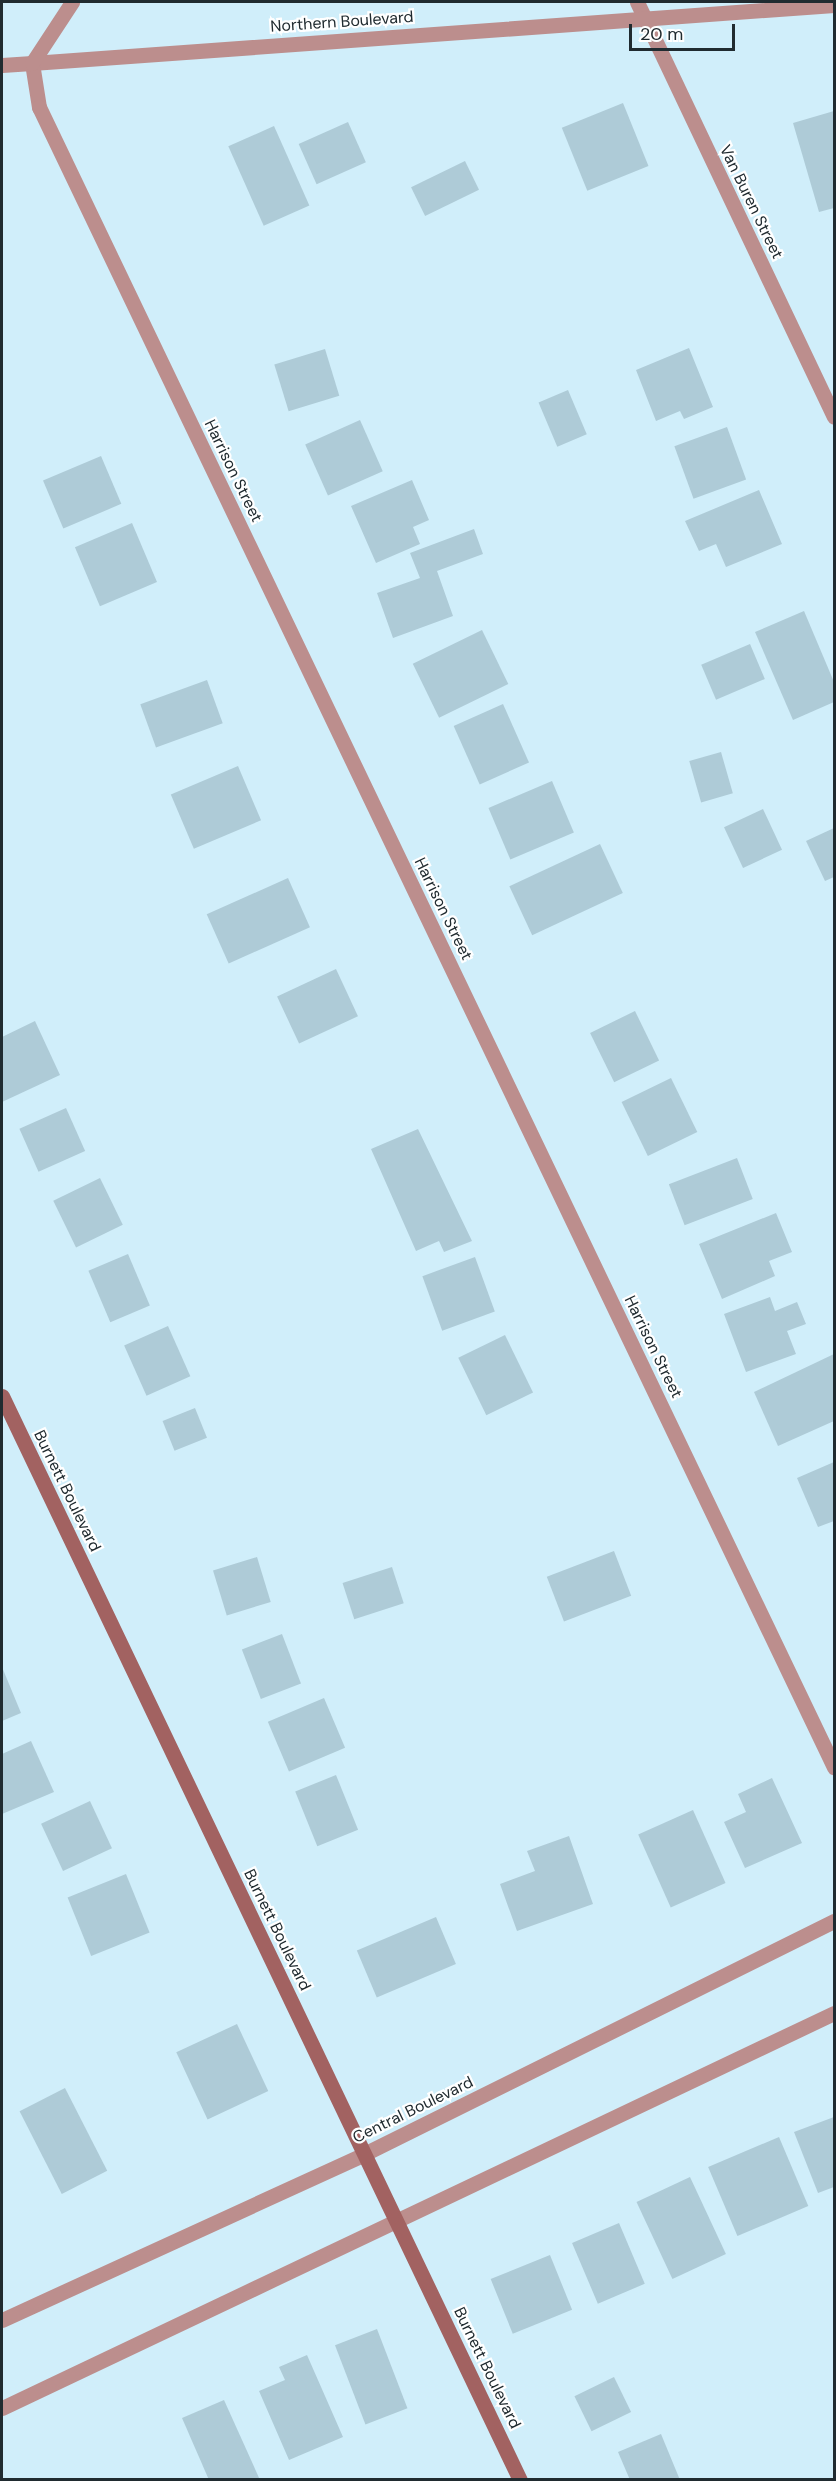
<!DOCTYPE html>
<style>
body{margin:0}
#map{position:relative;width:836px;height:2481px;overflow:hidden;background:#d0eefa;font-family:"DM Sans",sans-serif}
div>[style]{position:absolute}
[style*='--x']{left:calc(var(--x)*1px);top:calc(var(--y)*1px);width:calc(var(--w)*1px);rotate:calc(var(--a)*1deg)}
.building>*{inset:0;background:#aecbd7;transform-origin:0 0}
.minor>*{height:15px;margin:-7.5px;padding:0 7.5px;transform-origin:7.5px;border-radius:7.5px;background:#bc8e8d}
.secondary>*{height:15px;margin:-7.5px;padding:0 7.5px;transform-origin:7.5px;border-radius:7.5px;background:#a26261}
span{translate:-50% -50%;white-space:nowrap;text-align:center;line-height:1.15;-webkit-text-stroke:4.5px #fff;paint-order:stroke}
.street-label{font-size:16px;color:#202b30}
.frame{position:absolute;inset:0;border:3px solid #202b30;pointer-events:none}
.scale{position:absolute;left:629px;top:24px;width:106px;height:27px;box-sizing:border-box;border:3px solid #202b30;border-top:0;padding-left:8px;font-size:18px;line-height:21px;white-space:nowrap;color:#202b30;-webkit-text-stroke:4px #fff;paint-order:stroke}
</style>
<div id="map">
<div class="building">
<div style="left:623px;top:103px;width:68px;height:66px;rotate:68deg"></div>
<div style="clip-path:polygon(834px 111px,834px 208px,819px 212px,793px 123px)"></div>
<div style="left:348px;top:122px;width:44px;height:54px;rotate:66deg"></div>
<div style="left:274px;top:126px;width:87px;height:50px;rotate:66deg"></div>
<div style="left:465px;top:161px;width:32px;height:60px;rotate:64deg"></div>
<div style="clip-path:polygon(689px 348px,713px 407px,684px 419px,680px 411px,656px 421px,636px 370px)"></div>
<div style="left:325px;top:349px;width:49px;height:53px;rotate:73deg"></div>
<div style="left:568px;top:390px;width:48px;height:32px;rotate:67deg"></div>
<div style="left:360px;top:420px;width:56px;height:60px;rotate:66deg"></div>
<div style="left:727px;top:427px;width:56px;height:56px;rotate:70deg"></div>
<div style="left:101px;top:456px;width:52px;height:63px;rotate:67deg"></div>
<div style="clip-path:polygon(412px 480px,429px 520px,413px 527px,420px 544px,376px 563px,351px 506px)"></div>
<div style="clip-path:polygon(759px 490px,782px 544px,726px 567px,716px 544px,699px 551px,685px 521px)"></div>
<div style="left:132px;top:523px;width:64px;height:62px;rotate:67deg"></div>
<div style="clip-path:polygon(474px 529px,483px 554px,437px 571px,453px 616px,393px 638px,377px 593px,420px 578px,410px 553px)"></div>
<div style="clip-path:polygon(804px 611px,834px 682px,834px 702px,793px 720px,755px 632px)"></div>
<div style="left:482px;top:630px;width:60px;height:77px;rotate:64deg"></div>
<div style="left:750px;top:644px;width:38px;height:53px;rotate:67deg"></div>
<div style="left:207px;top:680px;width:46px;height:71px;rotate:70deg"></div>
<div style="left:503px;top:704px;width:64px;height:54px;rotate:66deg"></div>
<div style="left:721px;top:752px;width:43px;height:33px;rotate:74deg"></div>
<div style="left:238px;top:766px;width:59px;height:73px;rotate:67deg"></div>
<div style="left:552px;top:781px;width:56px;height:69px;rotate:67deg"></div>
<div style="left:763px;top:809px;width:45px;height:43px;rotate:65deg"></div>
<div style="clip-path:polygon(834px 828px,834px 877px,825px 881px,806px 841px)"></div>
<div style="left:600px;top:844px;width:54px;height:100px;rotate:65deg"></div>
<div style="left:288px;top:878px;width:54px;height:89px;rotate:66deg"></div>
<div style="left:336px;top:969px;width:52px;height:65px;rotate:65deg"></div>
<div style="left:635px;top:1011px;width:55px;height:50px;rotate:64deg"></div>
<div style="clip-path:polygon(35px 1021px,60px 1075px,2px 1102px,2px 1037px)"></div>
<div style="left:671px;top:1078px;width:60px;height:55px;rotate:64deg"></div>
<div style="left:66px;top:1108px;width:47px;height:51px;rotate:66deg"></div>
<div style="clip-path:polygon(418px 1129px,472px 1241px,444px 1252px,439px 1241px,416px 1251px,371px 1149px)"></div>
<div style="left:737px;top:1158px;width:44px;height:73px;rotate:69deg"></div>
<div style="left:100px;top:1178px;width:52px;height:52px;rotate:64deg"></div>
<div style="clip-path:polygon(776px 1213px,792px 1252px,769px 1261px,775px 1276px,722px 1299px,699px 1244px)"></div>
<div style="left:128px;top:1254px;width:56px;height:43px;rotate:67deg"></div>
<div style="left:475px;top:1257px;width:58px;height:56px;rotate:70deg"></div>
<div style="clip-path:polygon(770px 1297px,775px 1311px,797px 1302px,806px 1324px,787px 1331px,796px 1354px,746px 1372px,724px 1314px)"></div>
<div style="left:168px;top:1326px;width:55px;height:48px;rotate:66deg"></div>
<div style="left:505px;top:1335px;width:64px;height:52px;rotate:64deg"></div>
<div style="clip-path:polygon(834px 1354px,834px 1421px,778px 1446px,754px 1392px)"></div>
<div style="left:195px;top:1408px;width:32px;height:35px;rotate:68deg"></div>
<div style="clip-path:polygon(834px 1462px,834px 1521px,818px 1527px,797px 1478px)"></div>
<div style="left:614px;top:1551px;width:48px;height:72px;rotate:69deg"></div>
<div style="left:257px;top:1557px;width:47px;height:46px;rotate:73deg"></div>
<div style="left:392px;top:1567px;width:38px;height:52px;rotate:72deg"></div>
<div style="left:282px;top:1634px;width:53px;height:43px;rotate:69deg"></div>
<div style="clip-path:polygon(2px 1667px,21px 1713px,2px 1721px)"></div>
<div style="left:324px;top:1698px;width:54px;height:61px;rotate:67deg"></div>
<div style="clip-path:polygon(31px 1741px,54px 1792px,2px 1814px,2px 1754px)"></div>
<div style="left:336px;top:1775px;width:59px;height:44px;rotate:68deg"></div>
<div style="clip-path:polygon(772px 1778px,802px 1843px,745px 1868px,724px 1822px,746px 1812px,738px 1794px)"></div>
<div style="left:90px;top:1801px;width:52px;height:54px;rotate:65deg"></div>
<div style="left:693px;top:1810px;width:80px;height:60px;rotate:66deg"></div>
<div style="clip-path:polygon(569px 1836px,593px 1904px,517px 1931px,500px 1884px,535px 1871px,527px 1851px)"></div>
<div style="left:126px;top:1874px;width:63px;height:63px;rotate:68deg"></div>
<div style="left:436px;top:1917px;width:51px;height:86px;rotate:67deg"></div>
<div style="left:237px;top:2024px;width:74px;height:67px;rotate:65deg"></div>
<div style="left:65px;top:2088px;width:93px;height:51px;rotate:63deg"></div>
<div style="clip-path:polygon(834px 2117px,834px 2187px,818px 2193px,794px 2132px)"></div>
<div style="left:779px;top:2137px;width:75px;height:77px;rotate:67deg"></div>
<div style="left:690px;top:2177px;width:85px;height:59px;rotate:65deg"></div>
<div style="left:619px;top:2223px;width:66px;height:51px;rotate:67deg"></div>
<div style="left:550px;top:2255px;width:59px;height:64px;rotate:68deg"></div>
<div style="left:377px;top:2329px;width:85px;height:45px;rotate:69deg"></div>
<div style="clip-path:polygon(307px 2355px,343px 2437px,289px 2460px,259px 2391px,285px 2380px,279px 2367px)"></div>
<div style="left:614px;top:2377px;width:39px;height:44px;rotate:64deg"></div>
<div style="clip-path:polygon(224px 2400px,260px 2480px,209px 2480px,182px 2418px)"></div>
<div style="clip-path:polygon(661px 2434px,680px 2480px,630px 2480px,618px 2452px)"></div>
</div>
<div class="minor">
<div style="--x:637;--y:2;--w:459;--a:64.6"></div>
<div style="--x:834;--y:5;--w:804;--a:175.86"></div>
<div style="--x:32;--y:63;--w:45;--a:81"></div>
<div style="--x:39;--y:107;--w:1841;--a:64.41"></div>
<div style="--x:2;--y:65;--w:30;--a:-4"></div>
<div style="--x:32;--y:63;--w:73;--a:-56.7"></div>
<div style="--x:2;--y:2320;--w:398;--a:-24.6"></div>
<div style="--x:364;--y:2154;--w:525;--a:-26.37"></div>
<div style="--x:2;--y:2408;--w:921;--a:-25.4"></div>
</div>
<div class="secondary">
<div style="--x:2;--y:1396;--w:1201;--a:64.46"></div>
</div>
<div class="street-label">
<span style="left:342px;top:22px;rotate:-4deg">Northern Boulevard</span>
<span style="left:751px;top:202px;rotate:64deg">Van Buren Street</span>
<span style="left:233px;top:471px;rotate:64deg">Harrison Street</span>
<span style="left:443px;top:909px;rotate:64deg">Harrison Street</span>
<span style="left:653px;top:1347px;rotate:64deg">Harrison Street</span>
<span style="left:67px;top:1491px;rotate:64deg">Burnett Boulevard</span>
<span style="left:277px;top:1930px;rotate:64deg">Burnett Boulevard</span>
<span style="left:413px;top:2110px;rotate:-26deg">Central Boulevard</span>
<span style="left:487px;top:2368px;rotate:64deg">Burnett Boulevard</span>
</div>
<div class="frame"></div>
<div class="scale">20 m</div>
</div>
